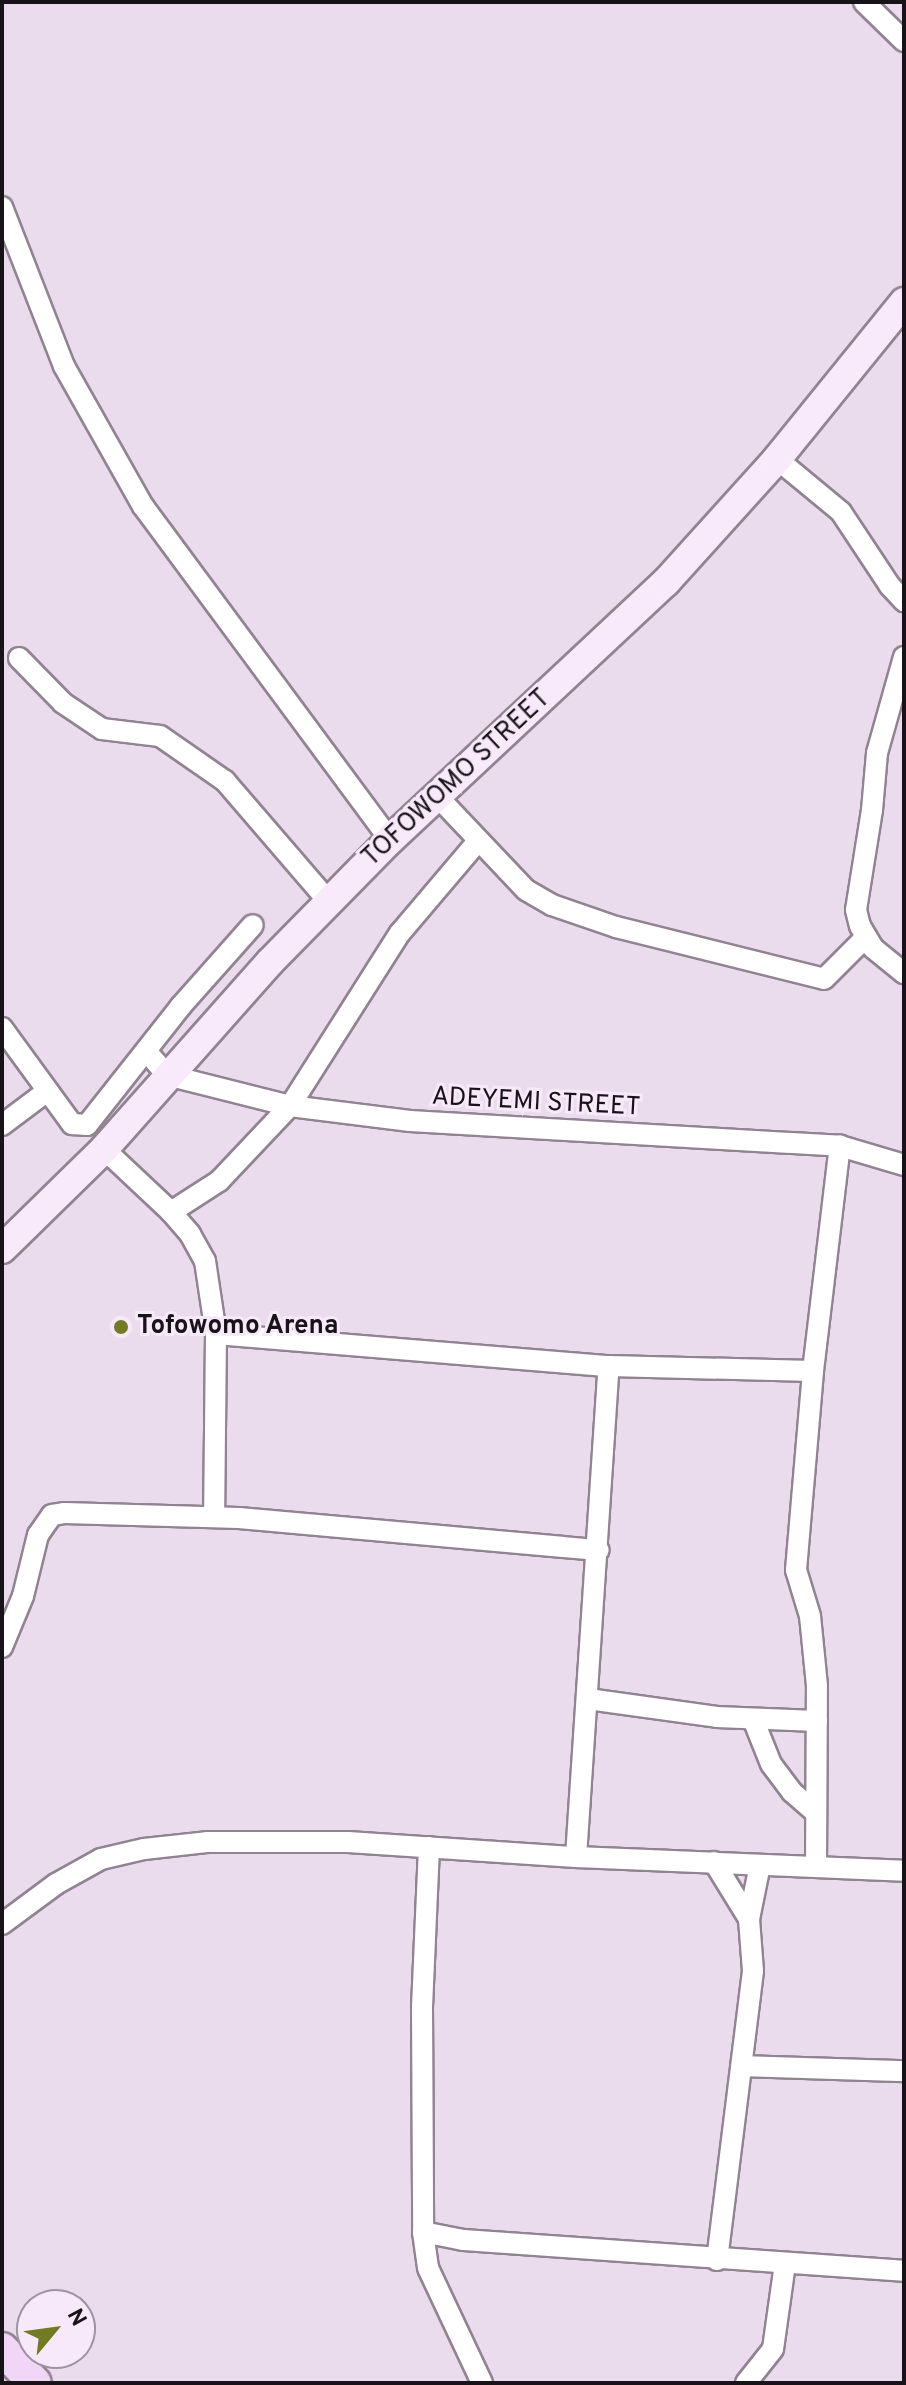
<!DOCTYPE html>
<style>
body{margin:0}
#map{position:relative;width:906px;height:2385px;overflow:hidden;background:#ebdced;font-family:Overpass,sans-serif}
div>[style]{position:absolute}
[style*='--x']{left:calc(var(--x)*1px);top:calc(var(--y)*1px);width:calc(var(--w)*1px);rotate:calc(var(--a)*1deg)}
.roads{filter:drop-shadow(2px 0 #918392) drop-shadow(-2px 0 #918392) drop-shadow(0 2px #918392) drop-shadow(0 -2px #918392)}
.street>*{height:20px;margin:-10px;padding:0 10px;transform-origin:10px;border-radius:10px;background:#fff}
.secondary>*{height:28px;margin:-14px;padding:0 14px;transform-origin:14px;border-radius:14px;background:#f9eafb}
.primary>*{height:32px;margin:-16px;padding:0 16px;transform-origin:16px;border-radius:16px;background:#f2d6f7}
.dots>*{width:22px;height:22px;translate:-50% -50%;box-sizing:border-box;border:4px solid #f8e9fa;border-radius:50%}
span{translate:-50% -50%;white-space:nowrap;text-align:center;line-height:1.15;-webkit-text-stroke:6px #f8e9fa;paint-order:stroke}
.street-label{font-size:26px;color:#181319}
.poi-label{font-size:26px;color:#181319;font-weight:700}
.left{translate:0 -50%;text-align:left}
.frame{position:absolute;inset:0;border:4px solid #181319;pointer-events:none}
.north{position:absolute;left:16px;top:2289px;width:80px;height:80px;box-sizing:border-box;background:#f8e9fa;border:2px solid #9e93a0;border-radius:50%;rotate:61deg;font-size:22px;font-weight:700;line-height:32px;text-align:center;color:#181319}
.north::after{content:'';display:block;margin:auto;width:28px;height:36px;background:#737a24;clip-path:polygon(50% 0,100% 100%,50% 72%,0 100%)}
</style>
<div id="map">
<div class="roads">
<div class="street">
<div style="--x:864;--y:2;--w:56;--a:44.3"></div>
<div style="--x:2;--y:207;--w:171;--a:68.7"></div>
<div style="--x:64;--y:366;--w:161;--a:60.6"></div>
<div style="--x:143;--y:506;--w:415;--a:53.5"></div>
<div style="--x:777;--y:459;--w:83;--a:39.6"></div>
<div style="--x:841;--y:512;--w:89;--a:56.5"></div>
<div style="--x:890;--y:586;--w:21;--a:47"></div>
<div style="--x:904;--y:657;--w:100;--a:105.7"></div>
<div style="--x:877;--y:753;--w:57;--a:95"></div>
<div style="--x:872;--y:810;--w:101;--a:99.1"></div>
<div style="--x:856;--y:910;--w:16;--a:76"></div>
<div style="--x:860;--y:926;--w:26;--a:59"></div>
<div style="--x:873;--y:948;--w:40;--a:39"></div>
<div style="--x:19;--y:658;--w:63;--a:45.6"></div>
<div style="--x:63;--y:703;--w:47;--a:33.7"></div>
<div style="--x:102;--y:729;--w:58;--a:6.9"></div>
<div style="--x:160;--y:736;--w:79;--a:34.7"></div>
<div style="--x:225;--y:781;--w:160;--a:49.3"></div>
<div style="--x:437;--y:796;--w:129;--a:46.6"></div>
<div style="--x:526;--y:890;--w:30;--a:30"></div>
<div style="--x:552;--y:905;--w:68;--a:19"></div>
<div style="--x:616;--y:927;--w:214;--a:14"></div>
<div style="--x:824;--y:979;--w:59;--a:-45"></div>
<div style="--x:2;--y:1028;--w:119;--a:53.9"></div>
<div style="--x:72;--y:1124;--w:15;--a:4"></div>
<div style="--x:87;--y:1125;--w:152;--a:-51.7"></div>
<div style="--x:181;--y:1006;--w:108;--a:-48.4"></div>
<div style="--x:147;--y:1052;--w:30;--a:49"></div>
<div style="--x:167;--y:1075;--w:127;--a:14.1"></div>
<div style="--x:290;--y:1106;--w:121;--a:7.1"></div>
<div style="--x:410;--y:1121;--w:431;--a:3.3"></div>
<div style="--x:840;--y:1146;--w:67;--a:16.5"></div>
<div style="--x:2;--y:1125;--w:55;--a:-36.9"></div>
<div style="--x:104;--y:1149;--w:92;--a:43.2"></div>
<div style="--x:171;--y:1212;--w:29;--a:49"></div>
<div style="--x:190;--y:1234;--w:31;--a:61"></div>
<div style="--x:205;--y:1261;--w:74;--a:81.4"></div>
<div style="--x:216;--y:1334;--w:183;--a:90.6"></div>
<div style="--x:171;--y:1212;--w:57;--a:-32.9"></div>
<div style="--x:219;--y:1181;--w:103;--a:-46.6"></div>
<div style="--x:290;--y:1106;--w:205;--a:-57.6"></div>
<div style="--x:400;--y:933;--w:121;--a:-49.7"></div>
<div style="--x:216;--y:1334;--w:394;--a:4.7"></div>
<div style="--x:609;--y:1366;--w:204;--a:1.4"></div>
<div style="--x:2;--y:1647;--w:55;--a:-67.6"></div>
<div style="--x:23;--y:1596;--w:63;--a:-76.2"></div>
<div style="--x:38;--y:1535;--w:24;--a:-55"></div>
<div style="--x:52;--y:1515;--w:12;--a:-9"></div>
<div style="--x:64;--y:1513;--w:175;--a:1.6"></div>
<div style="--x:239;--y:1518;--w:361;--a:5.1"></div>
<div style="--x:588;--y:1699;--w:130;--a:7.9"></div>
<div style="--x:717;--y:1717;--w:100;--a:2.3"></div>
<div style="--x:753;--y:1719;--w:48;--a:68.2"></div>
<div style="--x:771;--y:1764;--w:35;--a:53"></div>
<div style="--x:792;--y:1792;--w:32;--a:41"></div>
<div style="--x:429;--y:1847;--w:159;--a:92.5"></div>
<div style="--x:422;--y:2006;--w:226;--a:89.7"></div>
<div style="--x:423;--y:2232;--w:36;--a:82"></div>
<div style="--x:428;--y:2268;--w:127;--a:64.8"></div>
<div style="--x:576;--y:1857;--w:492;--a:-86.2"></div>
<div style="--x:714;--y:1862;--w:67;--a:58.4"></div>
<div style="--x:816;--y:1867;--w:181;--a:-89.7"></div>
<div style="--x:817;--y:1686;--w:70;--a:-95.7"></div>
<div style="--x:810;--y:1616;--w:48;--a:-106.9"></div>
<div style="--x:796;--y:1570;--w:200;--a:-85.1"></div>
<div style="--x:813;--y:1371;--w:227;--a:-83.2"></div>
<div style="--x:2;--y:1924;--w:67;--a:-36.5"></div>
<div style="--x:56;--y:1884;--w:51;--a:-29.1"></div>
<div style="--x:101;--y:1859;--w:44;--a:-13.1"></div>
<div style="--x:144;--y:1849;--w:63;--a:-6.3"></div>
<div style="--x:207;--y:1842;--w:141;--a:0"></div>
<div style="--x:348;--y:1842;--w:228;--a:3.8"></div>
<div style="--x:576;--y:1857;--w:328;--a:2.4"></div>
<div style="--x:742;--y:2066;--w:162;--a:1.8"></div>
<div style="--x:423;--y:2232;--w:41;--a:11.3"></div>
<div style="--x:463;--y:2240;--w:442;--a:4"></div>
<div style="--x:717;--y:2260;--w:291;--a:-82.9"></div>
<div style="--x:753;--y:1971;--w:52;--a:-94.4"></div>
<div style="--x:749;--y:1919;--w:55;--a:-78.5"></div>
<div style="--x:746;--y:2383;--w:43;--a:-51.5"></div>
<div style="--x:773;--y:2349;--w:86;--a:-82"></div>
</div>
<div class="secondary">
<div style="--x:2;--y:1249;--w:143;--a:-44.4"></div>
<div style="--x:104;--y:1149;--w:250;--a:-48.4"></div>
<div style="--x:270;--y:962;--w:171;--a:-45.5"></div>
<div style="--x:390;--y:840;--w:378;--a:-43.1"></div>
<div style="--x:666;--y:582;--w:166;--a:-47.9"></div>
<div style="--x:777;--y:459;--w:202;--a:-51"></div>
</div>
<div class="primary">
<div style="--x:2;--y:2349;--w:47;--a:45.9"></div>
</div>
</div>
<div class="dots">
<div style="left:121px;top:1327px;background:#737a24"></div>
</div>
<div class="street-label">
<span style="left:457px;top:779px;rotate:-43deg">TOFOWOMO STREET</span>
<span style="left:536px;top:1103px;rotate:3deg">ADEYEMI STREET</span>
</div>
<div class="poi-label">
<span class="left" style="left:137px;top:1327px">Tofowomo Arena</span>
</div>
<div class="frame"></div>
<div class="north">N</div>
</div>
